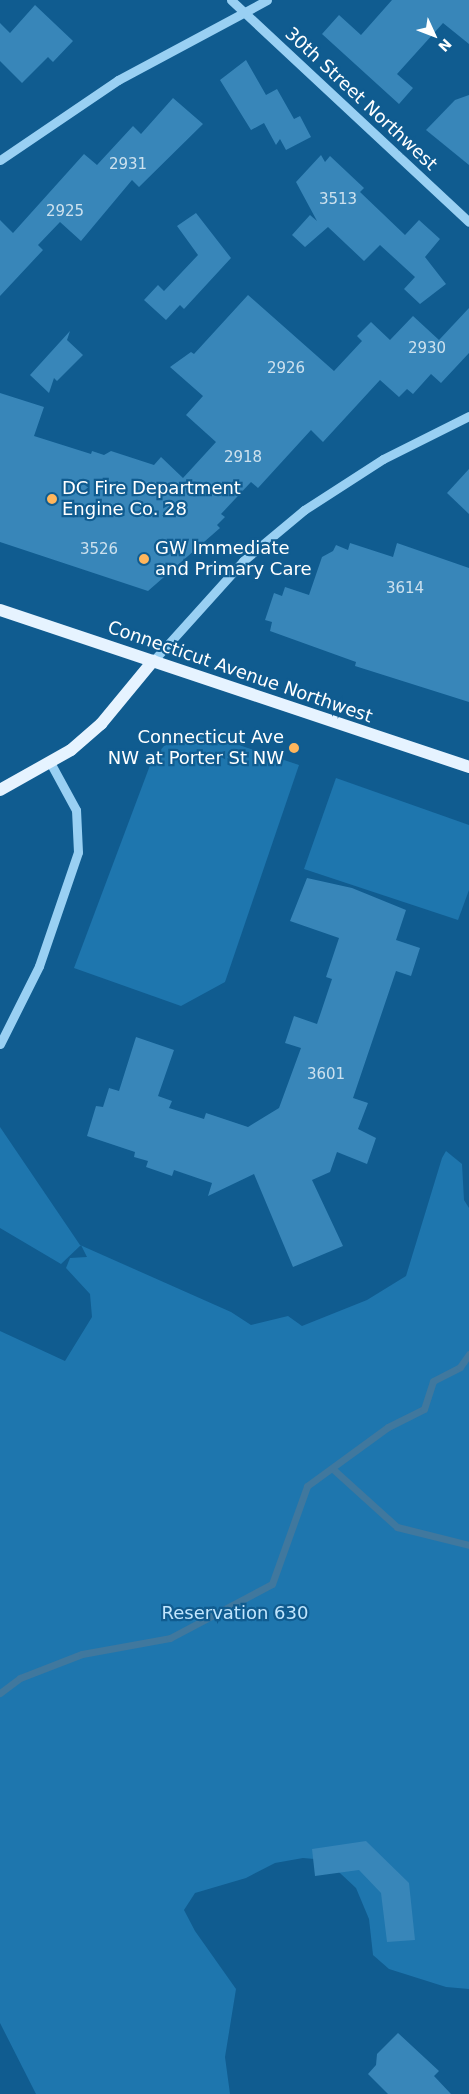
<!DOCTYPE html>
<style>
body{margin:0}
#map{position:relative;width:469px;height:2094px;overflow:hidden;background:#105c90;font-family:"DejaVu Sans",sans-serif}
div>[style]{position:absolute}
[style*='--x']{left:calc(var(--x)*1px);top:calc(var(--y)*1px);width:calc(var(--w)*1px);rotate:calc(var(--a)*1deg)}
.green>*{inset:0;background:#1e76ae}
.stream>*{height:7px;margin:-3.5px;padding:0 3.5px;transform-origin:3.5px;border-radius:3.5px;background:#40789e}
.building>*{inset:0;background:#3886b9}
.minor>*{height:9px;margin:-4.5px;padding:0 4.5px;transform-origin:4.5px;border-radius:4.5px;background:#99d0f3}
.major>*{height:12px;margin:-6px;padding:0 6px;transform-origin:6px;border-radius:6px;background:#e6f3ff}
.dots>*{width:14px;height:14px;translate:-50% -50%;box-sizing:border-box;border:2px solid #105c90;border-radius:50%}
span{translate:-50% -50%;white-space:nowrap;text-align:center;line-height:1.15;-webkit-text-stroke:4.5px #105c90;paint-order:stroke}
.number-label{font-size:15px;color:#cde1ee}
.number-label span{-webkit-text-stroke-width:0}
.street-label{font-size:18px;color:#fff}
.poi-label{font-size:18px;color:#fff}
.left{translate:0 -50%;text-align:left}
.right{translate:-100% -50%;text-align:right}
.park-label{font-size:18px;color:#c1e6fe}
.north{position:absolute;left:409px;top:10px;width:50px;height:50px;-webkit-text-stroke:4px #105c90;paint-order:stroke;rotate:133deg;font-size:14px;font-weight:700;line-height:20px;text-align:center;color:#fff}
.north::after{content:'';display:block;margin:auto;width:18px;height:22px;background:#fff;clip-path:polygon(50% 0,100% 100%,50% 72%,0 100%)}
</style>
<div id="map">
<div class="green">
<div style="clip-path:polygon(206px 734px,299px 765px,225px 982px,181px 1006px,74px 968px,152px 760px,164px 746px,186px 736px)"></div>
<div style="clip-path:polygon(336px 778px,469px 825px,469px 890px,458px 920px,304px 869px)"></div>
<div style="clip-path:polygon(0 1127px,80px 1245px,231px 1312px,251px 1325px,288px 1316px,302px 1326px,367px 1300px,406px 1276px,442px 1158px,446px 1151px,462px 1164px,464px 1200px,469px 1208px,469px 1989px,446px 1987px,389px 1969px,373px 1955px,369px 1919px,356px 1888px,326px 1860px,303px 1858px,275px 1863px,246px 1878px,195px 1893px,184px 1910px,195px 1931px,236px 1989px,225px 2057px,230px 2094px,36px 2094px,0 2023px,0 1331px,65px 1361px,92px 1317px,90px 1294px,66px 1268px,70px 1258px,87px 1257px,81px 1245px,61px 1264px,0 1228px)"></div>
</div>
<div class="stream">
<div style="--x:334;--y:1470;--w:85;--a:42.1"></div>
<div style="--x:397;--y:1527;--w:74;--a:14"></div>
<div style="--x:0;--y:1693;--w:25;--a:-37"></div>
<div style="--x:20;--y:1678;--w:66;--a:-21.2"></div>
<div style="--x:82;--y:1654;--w:89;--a:-10.3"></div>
<div style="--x:170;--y:1638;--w:115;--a:-27.9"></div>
<div style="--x:272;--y:1584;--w:104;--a:-70.3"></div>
<div style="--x:307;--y:1486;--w:100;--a:-36.1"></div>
<div style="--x:388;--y:1427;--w:40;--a:-26.6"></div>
<div style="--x:424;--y:1409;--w:29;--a:-72"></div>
<div style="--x:433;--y:1381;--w:30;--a:-27"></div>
<div style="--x:460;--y:1367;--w:16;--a:-55"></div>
</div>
<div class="building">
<div style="clip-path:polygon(392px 0,469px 0,469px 44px,443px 23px,397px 74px,413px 88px,399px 104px,322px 34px,339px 15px,361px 35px)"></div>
<div style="clip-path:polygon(35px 5px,73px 41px,53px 62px,48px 57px,22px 83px,0 61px,0 23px,10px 33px)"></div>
<div style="clip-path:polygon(246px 60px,266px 95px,277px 89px,294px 119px,300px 116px,311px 137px,286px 150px,280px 139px,276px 145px,264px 123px,251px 130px,220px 80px)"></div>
<div style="clip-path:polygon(469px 95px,469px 165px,426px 130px,455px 100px)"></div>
<div style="clip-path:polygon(173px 98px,203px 124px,139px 187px,132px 180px,81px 241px,60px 222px,38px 245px,43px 250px,0 296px,0 220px,13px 233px,84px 154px,97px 165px,133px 126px,141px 134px)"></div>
<div style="clip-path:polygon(321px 155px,325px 162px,330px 156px,364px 188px,360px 192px,405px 235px,419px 220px,440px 239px,425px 257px,446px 284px,420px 304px,404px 289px,415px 277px,380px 245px,364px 261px,328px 227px,305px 247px,292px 235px,310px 215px,317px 221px,296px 182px)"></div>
<div style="clip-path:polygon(196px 213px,231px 258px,184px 309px,180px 305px,166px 320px,144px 300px,158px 285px,164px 291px,198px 255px,177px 226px)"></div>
<div style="clip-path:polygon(248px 295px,334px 371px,362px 341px,357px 336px,371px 322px,390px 340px,413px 316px,439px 340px,469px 308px,469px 353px,441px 383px,431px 374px,413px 394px,407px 389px,399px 397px,380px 380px,323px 442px,311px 430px,258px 488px,251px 482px,221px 514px,225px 517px,217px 525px,220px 528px,148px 591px,0 542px,0 393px,44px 407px,34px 436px,91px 454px,92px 451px,104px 455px,111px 451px,154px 465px,161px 457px,183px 478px,216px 442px,186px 415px,203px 396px,170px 367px,191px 352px,194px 354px)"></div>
<div style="clip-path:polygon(70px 331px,67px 340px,83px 355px,57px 381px,54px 378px,49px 393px,30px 375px)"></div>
<div style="clip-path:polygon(469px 469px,469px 514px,447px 493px)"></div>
<div style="clip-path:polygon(350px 543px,393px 557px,397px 543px,469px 568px,469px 702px,355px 666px,356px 662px,270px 631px,272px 622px,265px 620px,274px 593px,282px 596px,285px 587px,309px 595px,322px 557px,333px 551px,336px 545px,348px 550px)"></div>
<div style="clip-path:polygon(307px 878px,352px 888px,406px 910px,396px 940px,420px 948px,411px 976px,396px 971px,353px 1098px,368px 1103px,358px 1129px,376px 1138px,367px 1164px,337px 1152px,330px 1172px,312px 1180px,343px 1246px,293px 1267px,254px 1174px,208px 1196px,212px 1183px,174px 1170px,172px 1176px,146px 1167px,148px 1161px,134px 1157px,135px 1152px,87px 1136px,96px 1106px,103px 1107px,109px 1088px,119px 1091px,136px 1037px,174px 1050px,158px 1096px,172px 1101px,169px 1108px,204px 1119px,206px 1113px,248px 1127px,279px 1108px,301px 1048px,285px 1043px,294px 1016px,317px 1024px,332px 979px,326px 977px,339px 938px,290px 921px)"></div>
<div style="clip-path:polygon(366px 1841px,409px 1883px,415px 1940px,387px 1942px,381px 1893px,359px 1870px,315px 1876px,312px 1849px)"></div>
<div style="clip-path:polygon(398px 2033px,439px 2071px,434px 2076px,451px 2094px,388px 2094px,368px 2074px,376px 2065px,377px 2054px)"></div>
</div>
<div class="minor">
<div style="--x:231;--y:0;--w:325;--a:43"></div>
<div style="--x:0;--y:160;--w:143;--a:-34.1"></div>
<div style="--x:118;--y:80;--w:169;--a:-28.2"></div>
<div style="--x:153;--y:661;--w:135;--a:-48"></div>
<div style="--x:243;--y:561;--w:80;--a:-39.9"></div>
<div style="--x:304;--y:510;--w:94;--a:-32.8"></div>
<div style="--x:383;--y:459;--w:96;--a:-26.6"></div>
<div style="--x:0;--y:1044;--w:87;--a:-63.4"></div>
<div style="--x:39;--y:966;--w:120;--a:-71.1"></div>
<div style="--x:78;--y:852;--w:42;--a:-92.7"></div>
<div style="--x:76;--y:810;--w:52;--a:-118.5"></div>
</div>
<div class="major">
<div style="--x:0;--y:610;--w:495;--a:18.5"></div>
<div style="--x:0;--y:790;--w:81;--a:-29.4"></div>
<div style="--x:71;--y:750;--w:40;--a:-41"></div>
<div style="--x:101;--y:724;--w:82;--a:-50.5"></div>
</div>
<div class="dots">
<div style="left:52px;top:499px;background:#ffb65c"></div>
<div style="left:144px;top:559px;background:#ffb65c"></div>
<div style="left:294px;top:748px;background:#ffb65c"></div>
</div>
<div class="number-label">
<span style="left:128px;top:165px">2931</span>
<span style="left:338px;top:200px">3513</span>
<span style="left:65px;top:212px">2925</span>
<span style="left:427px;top:349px">2930</span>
<span style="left:286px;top:369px">2926</span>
<span style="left:243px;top:458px">2918</span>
<span style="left:99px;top:550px">3526</span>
<span style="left:405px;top:589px">3614</span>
<span style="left:326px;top:1075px">3601</span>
</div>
<div class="street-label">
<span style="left:361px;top:99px;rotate:43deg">30th Street Northwest</span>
<span style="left:240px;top:672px;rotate:19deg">Connecticut Avenue Northwest</span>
</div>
<div class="poi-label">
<span class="left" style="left:62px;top:499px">DC Fire Department<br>Engine Co. 28</span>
<span class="left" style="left:155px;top:559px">GW Immediate<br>and Primary Care</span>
<span class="right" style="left:284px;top:748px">Connecticut Ave<br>NW at Porter St NW</span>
</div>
<div class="park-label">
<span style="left:235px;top:1613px">Reservation 630</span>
</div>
<div class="north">N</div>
</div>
